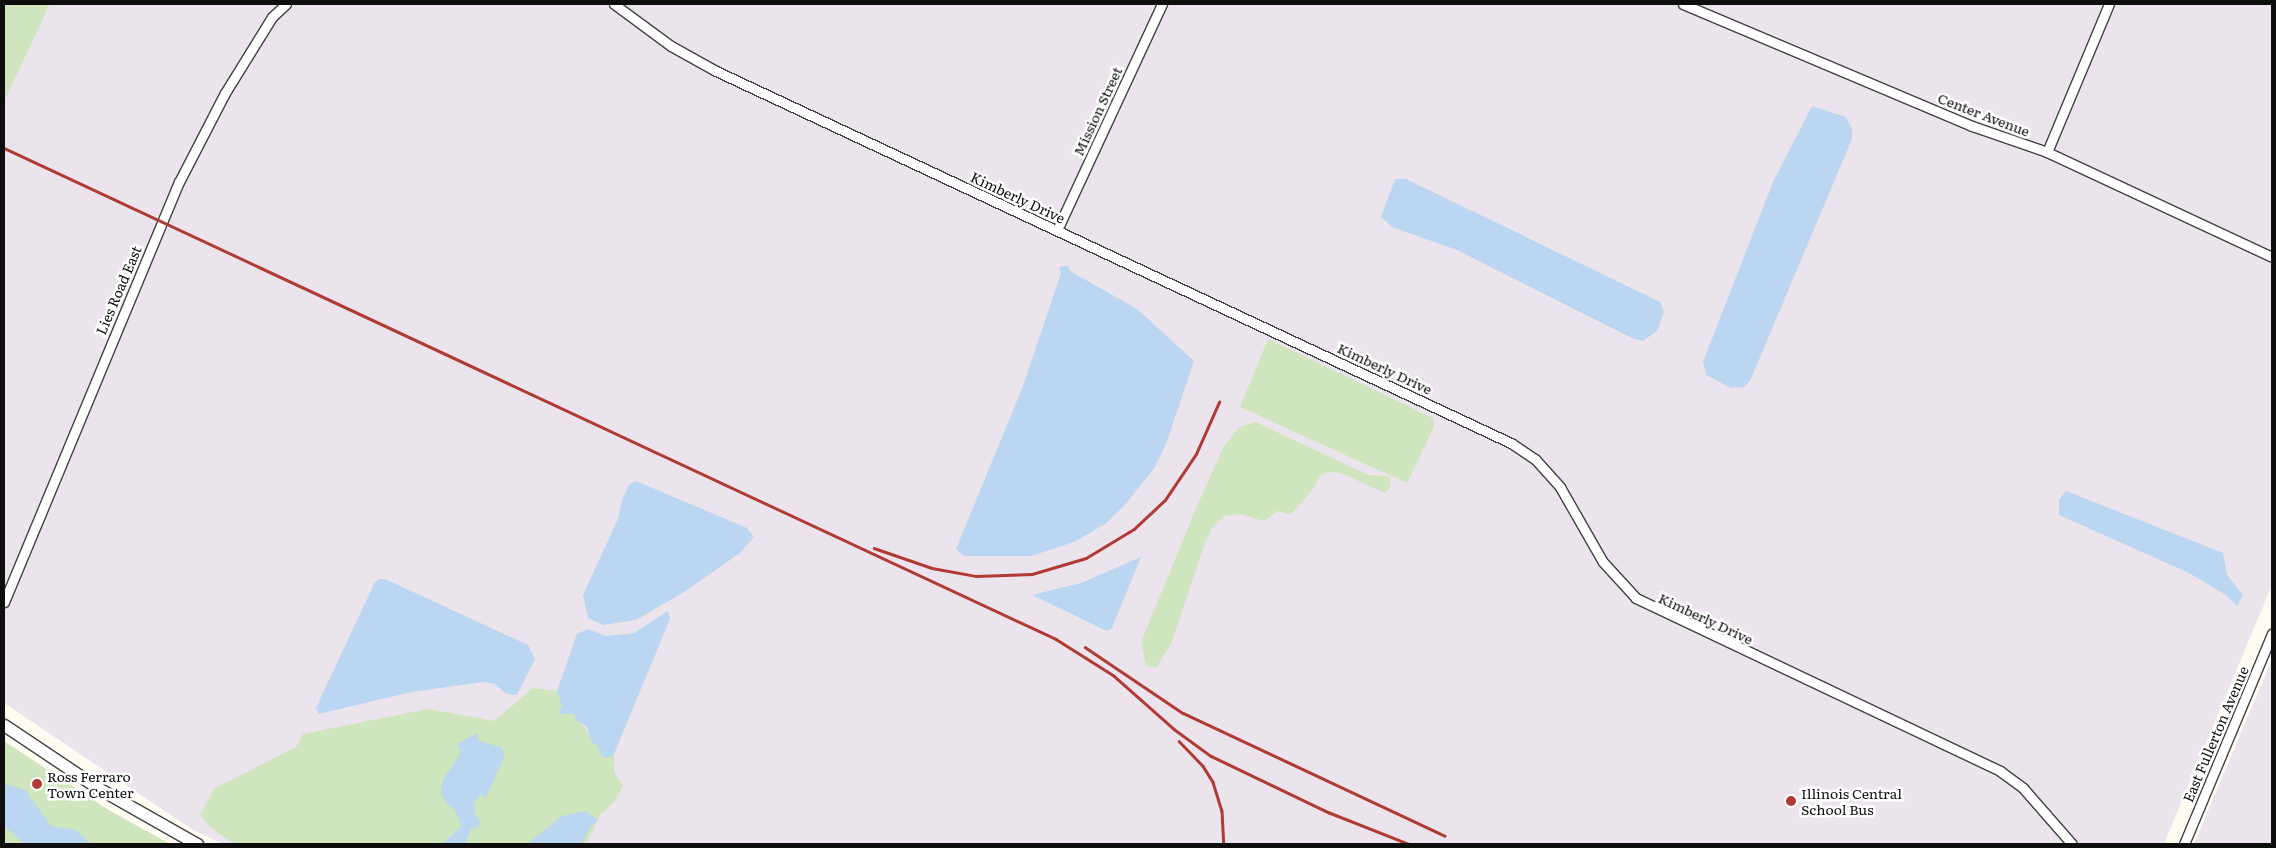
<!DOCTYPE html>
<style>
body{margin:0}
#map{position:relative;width:2276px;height:848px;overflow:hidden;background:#fefcf1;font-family:Literata,serif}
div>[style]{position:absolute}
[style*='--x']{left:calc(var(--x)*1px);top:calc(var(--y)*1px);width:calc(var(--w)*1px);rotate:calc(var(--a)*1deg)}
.industrial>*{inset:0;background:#ece4ec}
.green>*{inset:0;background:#cee5bd}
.water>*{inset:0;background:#bad6f0}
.roads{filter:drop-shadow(1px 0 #414141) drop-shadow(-1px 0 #414141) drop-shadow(0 1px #414141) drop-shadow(0 -1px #414141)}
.minor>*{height:9px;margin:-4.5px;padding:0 4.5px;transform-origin:4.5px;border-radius:4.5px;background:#fff}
.tertiary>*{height:11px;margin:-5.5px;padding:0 5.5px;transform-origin:5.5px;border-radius:5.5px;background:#fff}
.rail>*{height:2.5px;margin:-1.25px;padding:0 1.25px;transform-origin:1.25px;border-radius:1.25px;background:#b13b34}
.dots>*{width:14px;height:14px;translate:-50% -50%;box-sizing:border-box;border:2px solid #fff;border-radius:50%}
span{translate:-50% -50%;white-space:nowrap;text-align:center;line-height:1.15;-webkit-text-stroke:5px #fff;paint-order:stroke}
.street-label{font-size:14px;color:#0e0e0e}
.poi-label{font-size:14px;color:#0e0e0e}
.left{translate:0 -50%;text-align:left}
.frame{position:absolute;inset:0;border:5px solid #0e0e0e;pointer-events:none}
</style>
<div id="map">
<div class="industrial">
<div style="clip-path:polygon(50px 4px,2272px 4px,2272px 585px,2164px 844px,223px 844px,193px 830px,4px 703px,4px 102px)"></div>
<div style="clip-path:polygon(2272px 659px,2272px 844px,2194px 844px)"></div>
</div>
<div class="green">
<div style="clip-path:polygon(4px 4px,50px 4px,4px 102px)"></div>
<div style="clip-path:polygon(1268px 339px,1433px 418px,1434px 427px,1407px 483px,1240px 407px)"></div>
<div style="clip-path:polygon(1256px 422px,1368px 475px,1386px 476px,1390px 478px,1390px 488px,1385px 493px,1341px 473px,1329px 472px,1321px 475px,1311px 492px,1291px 514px,1277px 511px,1264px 521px,1240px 514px,1224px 516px,1212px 528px,1205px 543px,1171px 644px,1156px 668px,1146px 665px,1141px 642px,1197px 506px,1224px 446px,1240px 427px)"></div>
<div style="clip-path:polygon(533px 688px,557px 691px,591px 737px,614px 754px,614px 772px,623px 786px,615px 801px,600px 815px,586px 844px,235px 844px,212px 829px,200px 815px,214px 789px,296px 747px,303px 734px,428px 709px,494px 721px)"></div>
<div style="clip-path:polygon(4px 741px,107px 809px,170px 844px,4px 844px)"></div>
</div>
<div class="water">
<div style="clip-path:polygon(1812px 106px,1846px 117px,1852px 129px,1852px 139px,1750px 381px,1744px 387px,1731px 388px,1706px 375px,1703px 362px,1773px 182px)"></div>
<div style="clip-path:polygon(1395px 179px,1406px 179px,1660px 302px,1664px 312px,1657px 331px,1643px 341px,1632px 338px,1457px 250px,1392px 227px,1381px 217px)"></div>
<div style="clip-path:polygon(1068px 266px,1070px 271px,1137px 309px,1194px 361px,1166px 444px,1155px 467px,1125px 505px,1105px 524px,1074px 542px,1031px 556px,964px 556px,956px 549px,1023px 386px,1061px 273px,1059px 267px)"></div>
<div style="clip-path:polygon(636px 481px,747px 528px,754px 537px,740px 553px,684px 592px,636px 620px,603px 625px,588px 618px,583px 595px,618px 519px,622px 500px,629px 485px)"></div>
<div style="clip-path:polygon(2066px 491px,2223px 553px,2227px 575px,2243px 595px,2237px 606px,2226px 595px,2189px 573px,2059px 515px,2059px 500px)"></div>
<div style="clip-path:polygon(1141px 557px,1112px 628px,1107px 631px,1032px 595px,1081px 583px)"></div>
<div style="clip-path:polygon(379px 579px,385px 579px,528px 645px,535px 659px,517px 695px,506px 694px,495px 684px,484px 682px,411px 692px,319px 714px,316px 709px,321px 697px,375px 582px)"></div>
<div style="clip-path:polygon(668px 611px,670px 619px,614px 754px,607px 758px,601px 756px,597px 744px,592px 744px,587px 727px,576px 720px,574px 714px,559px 714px,562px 706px,557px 691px,577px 634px,588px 629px,606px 636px,634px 633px)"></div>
<div style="clip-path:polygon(478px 733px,479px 741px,501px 747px,505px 755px,486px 798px,481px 794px,474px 803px,475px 815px,480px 821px,479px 827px,471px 829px,465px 844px,443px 844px,461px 826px,455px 810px,447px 804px,441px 793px,443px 780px,461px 752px,457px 744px)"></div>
<div style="clip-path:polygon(5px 784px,25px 790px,51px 826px,76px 830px,91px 844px,25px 844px,4px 826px)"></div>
<div style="clip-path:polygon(585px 811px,598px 820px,590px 827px,582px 844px,527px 844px,562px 816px)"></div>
</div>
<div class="roads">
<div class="minor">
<div style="--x:614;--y:4;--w:71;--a:36.4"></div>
<div style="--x:671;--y:46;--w:51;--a:29.1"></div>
<div style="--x:716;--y:71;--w:878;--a:25.08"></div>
<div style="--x:1511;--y:443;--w:29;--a:34"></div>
<div style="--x:1535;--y:459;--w:38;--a:48"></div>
<div style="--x:1560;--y:487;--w:86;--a:60.2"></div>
<div style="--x:1603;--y:562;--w:49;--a:47.5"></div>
<div style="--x:1636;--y:598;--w:403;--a:25.4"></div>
<div style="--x:2000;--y:771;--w:29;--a:36"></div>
<div style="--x:2023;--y:788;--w:74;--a:48.8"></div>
<div style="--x:1683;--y:4;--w:314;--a:22.9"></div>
<div style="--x:1972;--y:126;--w:79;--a:19.1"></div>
<div style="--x:2047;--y:152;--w:248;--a:25"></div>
<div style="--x:2047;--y:152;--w:160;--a:-67.3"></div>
<div style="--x:1057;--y:230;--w:249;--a:-65.1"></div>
<div style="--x:4;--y:602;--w:455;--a:-67.4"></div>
<div style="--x:179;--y:182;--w:100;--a:-62.7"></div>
<div style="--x:225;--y:93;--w:89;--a:-58.3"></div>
<div style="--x:272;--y:17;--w:19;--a:-43"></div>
<div style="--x:2184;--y:844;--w:228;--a:-67.3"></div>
</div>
<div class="tertiary">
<div style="--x:4;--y:725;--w:113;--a:33.8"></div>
<div style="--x:98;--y:788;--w:114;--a:29.5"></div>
</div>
</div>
<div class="rail">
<div style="--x:4;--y:148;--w:1161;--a:25.02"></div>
<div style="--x:1056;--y:639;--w:67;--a:32.3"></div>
<div style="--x:1113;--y:675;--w:81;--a:41.5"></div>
<div style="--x:1174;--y:729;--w:46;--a:36.1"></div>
<div style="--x:1211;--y:756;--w:130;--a:25.6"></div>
<div style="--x:1328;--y:812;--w:87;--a:21.6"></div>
<div style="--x:874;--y:548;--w:61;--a:19"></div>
<div style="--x:932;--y:568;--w:45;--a:10.3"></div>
<div style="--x:976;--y:576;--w:56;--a:-2"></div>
<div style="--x:1032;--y:574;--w:56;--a:-16.5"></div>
<div style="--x:1086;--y:558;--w:56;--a:-31.1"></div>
<div style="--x:1134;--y:529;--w:42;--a:-43.1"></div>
<div style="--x:1165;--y:500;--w:55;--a:-56"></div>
<div style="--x:1196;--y:454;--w:57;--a:-66.1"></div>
<div style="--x:1085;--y:647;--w:118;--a:34"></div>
<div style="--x:1183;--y:713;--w:289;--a:25.1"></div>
<div style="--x:1179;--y:741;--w:35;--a:46"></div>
<div style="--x:1203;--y:766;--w:19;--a:58"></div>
<div style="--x:1213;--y:782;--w:30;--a:73"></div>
<div style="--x:1222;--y:811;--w:33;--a:87"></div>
</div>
<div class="dots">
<div style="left:37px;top:784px;background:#b13b34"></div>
<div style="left:1791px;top:801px;background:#b13b34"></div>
</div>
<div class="street-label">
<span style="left:1097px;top:111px;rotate:-65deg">Mission Street</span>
<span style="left:1984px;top:114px;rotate:21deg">Center Avenue</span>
<span style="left:1018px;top:197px;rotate:25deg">Kimberly Drive</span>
<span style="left:118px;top:290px;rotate:-67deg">Lies Road East</span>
<span style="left:1385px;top:368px;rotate:25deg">Kimberly Drive</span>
<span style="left:1706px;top:618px;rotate:25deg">Kimberly Drive</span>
<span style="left:2215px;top:734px;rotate:-67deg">East Fullerton Avenue</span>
</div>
<div class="poi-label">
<span class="left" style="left:47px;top:784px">Ross Ferraro<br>Town Center</span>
<span class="left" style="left:1801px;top:801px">Illinois Central<br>School Bus</span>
</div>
<div class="frame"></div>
</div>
